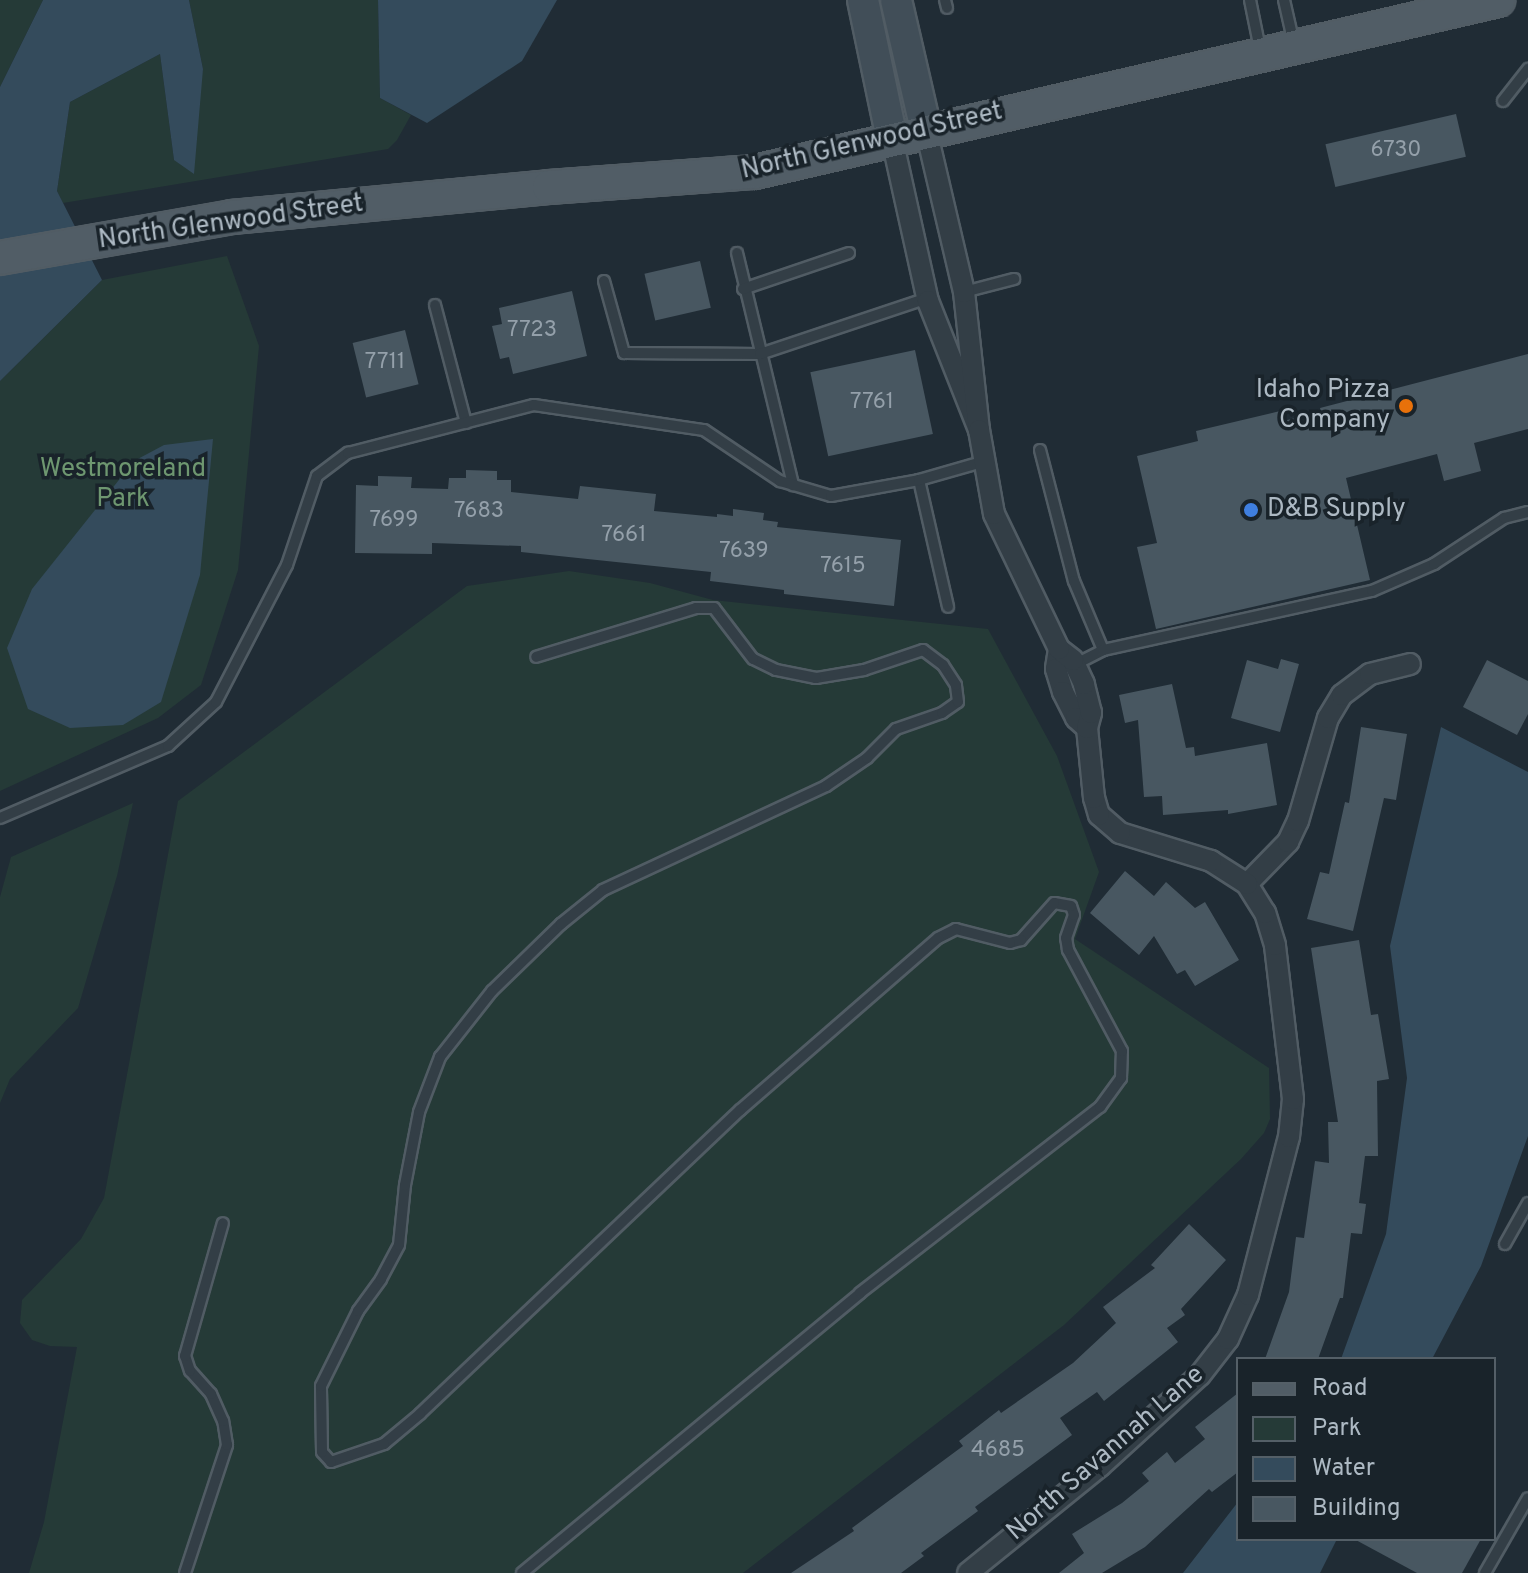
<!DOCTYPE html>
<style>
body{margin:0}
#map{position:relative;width:1528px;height:1573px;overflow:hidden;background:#202c35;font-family:Overpass,sans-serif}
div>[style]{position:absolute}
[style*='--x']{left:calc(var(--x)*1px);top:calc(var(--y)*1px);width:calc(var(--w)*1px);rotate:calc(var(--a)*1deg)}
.green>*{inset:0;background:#253a37}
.water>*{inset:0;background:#344b5c}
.building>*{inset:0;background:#485761;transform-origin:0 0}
.roads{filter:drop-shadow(2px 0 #515c64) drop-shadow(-2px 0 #515c64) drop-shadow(0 2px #515c64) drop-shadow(0 -2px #515c64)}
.lane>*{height:10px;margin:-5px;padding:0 5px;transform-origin:5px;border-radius:5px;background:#333e46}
.street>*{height:20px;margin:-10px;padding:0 10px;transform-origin:10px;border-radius:10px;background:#333e46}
.secondary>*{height:30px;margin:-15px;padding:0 15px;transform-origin:15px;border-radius:15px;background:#414e58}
.primary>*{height:32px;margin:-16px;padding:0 16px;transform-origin:16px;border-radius:16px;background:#515d66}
.dots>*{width:22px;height:22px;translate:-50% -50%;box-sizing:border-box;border:4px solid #19232a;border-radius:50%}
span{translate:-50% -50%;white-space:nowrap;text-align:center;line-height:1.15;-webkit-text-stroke:7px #19232a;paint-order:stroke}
.number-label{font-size:22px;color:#94a0aa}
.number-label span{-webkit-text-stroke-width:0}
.street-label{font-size:26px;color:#adb9c3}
.poi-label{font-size:26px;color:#adb9c3}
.right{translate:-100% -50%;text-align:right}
.left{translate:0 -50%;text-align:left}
.park-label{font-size:26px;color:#6e9770}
.legend{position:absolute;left:1236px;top:1357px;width:260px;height:184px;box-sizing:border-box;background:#19232a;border:2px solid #545f67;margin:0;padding:10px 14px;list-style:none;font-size:24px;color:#adb9c3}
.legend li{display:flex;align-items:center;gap:16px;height:40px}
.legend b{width:40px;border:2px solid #545f67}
</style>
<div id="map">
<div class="green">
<div style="clip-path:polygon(0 0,43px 0,0 87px)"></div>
<div style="clip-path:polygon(189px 0,378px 0,380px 98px,411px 115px,397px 140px,388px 149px,63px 203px,57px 191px,70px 102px,160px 54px,174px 160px,203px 69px)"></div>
<div style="clip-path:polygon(227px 256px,259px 346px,238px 570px,201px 685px,158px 718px,0 791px,0 381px,102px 280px)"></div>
<div style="clip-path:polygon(569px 571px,650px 583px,713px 600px,988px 629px,1057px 756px,1099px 872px,1075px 939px,1269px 1068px,1270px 1119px,1264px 1133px,1241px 1159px,1064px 1325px,743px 1573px,29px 1573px,44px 1522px,77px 1347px,50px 1346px,32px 1340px,20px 1323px,22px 1300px,81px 1239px,104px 1198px,178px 801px,467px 586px)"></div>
<div style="clip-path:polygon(133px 803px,117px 876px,78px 1008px,10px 1079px,0 1103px,0 897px,11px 857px)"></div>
</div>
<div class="water">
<div style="clip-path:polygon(43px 0,189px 0,203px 69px,194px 174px,174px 160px,160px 54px,70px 102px,57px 191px,102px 280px,0 381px,0 87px)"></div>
<div style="clip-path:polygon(378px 0,557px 0,522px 61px,427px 123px,380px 98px)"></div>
<div style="clip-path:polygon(213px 439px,200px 575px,161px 702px,123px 725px,70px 728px,28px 709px,7px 648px,32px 589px,134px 461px,164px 445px)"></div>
<div style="clip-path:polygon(1441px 727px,1528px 772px,1528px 1136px,1481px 1266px,1432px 1359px,1341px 1359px,1386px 1234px,1407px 1078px,1390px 946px)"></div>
<div style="clip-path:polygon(1238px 1502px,1238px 1539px,1337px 1539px,1320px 1573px,1183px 1573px)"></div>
</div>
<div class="building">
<div style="left:1456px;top:114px;width:44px;height:134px;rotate:77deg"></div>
<div style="left:700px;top:261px;width:48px;height:57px;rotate:77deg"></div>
<div style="clip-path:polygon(572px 291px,587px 356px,513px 374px,509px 357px,500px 359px,492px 326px,502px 324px,499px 308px)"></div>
<div style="left:405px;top:330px;width:56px;height:54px;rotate:76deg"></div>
<div style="left:915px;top:350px;width:86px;height:107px;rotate:78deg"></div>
<div style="clip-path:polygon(1528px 354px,1528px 429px,1474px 443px,1481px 471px,1444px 481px,1437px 454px,1346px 478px,1370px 580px,1156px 629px,1137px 547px,1157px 543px,1137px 456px,1198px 441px,1196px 431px,1280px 411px,1283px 421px,1321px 412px,1320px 408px)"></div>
<div style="clip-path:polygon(466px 470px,497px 471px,497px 480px,511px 480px,511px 492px,578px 499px,580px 486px,656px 494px,654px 511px,717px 517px,717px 514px,733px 516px,733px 509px,764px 513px,763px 520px,778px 522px,777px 527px,901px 540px,894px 606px,784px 594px,784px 590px,710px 581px,711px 572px,521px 552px,521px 546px,432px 543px,432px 554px,355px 553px,356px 485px,378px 486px,378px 476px,412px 477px,411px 488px,448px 489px,449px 478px,466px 478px)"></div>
<div style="clip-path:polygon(1281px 659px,1299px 664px,1280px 732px,1231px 718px,1247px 660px,1278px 669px)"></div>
<div style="clip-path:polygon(1487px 660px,1528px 681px,1528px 714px,1517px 735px,1463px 707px)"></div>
<div style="clip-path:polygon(1172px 684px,1186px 748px,1194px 747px,1195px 756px,1267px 743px,1277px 805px,1228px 814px,1228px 810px,1163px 815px,1162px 796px,1144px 797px,1138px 720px,1125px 723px,1119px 695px)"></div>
<div style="clip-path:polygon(1361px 727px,1407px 734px,1396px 800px,1384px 798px,1353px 931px,1307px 919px,1320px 872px,1329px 874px,1345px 802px,1349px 803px)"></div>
<div style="clip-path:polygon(1125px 871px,1154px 896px,1166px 882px,1195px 908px,1205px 902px,1239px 960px,1195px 986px,1185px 970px,1177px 974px,1154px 936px,1139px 955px,1090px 913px)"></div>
<div style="clip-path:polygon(1359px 940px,1371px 1015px,1378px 1014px,1389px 1079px,1377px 1081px,1378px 1156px,1365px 1156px,1359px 1203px,1366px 1204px,1362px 1234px,1351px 1233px,1343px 1298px,1340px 1298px,1318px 1359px,1265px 1359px,1289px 1292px,1296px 1237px,1304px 1238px,1315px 1161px,1329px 1163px,1328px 1122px,1338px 1122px,1311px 948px)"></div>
<div style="clip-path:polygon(1189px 1224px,1226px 1260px,1181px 1309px,1185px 1315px,1167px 1328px,1178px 1342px,1104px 1401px,1097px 1392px,1060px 1418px,1072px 1435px,975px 1507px,978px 1511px,921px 1553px,924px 1556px,901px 1573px,791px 1573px,854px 1531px,852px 1528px,963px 1446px,959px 1441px,999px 1410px,1001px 1413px,1073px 1363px,1116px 1323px,1103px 1307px,1155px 1268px,1151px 1265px)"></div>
<div style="clip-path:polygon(1238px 1393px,1238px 1472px,1212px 1492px,1209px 1489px,1145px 1547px,1102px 1573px,1059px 1573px,1084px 1553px,1072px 1534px,1122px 1503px,1149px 1481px,1142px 1473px,1167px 1452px,1175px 1463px,1205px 1439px,1195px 1427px)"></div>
<div style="clip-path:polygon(1354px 1539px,1481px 1539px,1462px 1573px,1417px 1573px)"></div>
</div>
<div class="roads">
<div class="lane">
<div style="--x:945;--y:0;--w:8;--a:76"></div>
<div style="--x:1250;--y:0;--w:50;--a:78.5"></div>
<div style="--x:1284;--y:0;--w:45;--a:77.2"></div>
<div style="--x:1503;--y:101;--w:41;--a:-52"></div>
<div style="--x:737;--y:253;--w:239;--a:76.4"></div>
<div style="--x:604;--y:281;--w:75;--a:74.5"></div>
<div style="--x:624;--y:353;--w:136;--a:0.4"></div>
<div style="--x:760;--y:354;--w:176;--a:-18.5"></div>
<div style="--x:743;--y:289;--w:112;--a:-18.8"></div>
<div style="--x:964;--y:292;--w:52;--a:-14.6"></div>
<div style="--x:435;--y:305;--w:122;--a:75.3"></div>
<div style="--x:1040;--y:450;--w:135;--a:75.5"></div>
<div style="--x:1074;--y:581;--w:75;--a:67.2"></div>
<div style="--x:919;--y:480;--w:130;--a:77.1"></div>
<div style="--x:1072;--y:666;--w:35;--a:-27"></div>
<div style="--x:1103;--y:650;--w:275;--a:-12.4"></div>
<div style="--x:1372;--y:591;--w:68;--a:-23.5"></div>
<div style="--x:1434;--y:564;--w:84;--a:-33.3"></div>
<div style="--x:1504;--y:518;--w:25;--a:-14"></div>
<div style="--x:0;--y:818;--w:183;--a:-23.2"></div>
<div style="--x:168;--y:746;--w:65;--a:-42.5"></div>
<div style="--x:216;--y:702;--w:154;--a:-62.6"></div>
<div style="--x:287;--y:565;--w:94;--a:-71.4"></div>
<div style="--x:317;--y:476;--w:39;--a:-37"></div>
<div style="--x:348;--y:453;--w:192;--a:-14.5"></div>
<div style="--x:534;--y:405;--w:172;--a:8.4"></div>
<div style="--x:704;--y:430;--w:92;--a:33.9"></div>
<div style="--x:780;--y:481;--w:53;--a:16.4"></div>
<div style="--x:831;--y:496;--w:89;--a:-10.3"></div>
<div style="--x:919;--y:480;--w:66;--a:-15.9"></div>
<div style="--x:1505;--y:1244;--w:47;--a:-60.7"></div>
<div style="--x:185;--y:1573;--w:135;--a:-71.8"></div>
<div style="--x:227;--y:1445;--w:24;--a:-99"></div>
<div style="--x:223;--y:1421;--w:30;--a:-114"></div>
<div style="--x:211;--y:1394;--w:31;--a:-132"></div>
<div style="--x:190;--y:1371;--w:16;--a:-108"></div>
<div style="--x:185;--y:1356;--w:138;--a:-74.1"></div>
<div style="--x:522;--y:1573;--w:439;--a:-39.6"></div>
<div style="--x:860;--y:1293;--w:304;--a:-37.8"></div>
<div style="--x:1100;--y:1107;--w:36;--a:-54"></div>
<div style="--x:1121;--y:1078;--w:27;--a:-88"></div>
<div style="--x:1122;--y:1051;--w:115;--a:-118.1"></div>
<div style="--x:1068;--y:950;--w:12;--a:-99"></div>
<div style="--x:1066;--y:938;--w:24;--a:-71"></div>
<div style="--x:1074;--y:915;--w:9;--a:-108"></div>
<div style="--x:1071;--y:906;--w:17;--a:-170"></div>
<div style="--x:1054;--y:903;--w:50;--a:131.7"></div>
<div style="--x:1021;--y:940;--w:11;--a:165"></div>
<div style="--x:1010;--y:943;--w:56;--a:-165.5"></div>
<div style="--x:956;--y:929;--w:20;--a:153"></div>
<div style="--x:938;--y:938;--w:262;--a:139"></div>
<div style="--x:740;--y:1110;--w:441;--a:136.5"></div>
<div style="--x:420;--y:1414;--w:47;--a:140.2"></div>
<div style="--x:384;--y:1444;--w:56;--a:161.2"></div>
<div style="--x:331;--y:1462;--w:13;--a:-132"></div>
<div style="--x:322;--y:1452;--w:66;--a:-90.9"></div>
<div style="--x:321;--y:1386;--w:84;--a:-63.7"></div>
<div style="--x:358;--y:1311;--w:39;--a:-54"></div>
<div style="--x:381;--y:1279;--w:38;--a:-62"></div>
<div style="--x:399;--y:1245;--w:60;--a:-84.3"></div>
<div style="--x:405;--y:1185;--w:74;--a:-79.1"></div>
<div style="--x:419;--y:1112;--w:59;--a:-69.1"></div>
<div style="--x:440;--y:1057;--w:84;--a:-51.8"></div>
<div style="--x:492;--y:991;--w:96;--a:-44.2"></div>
<div style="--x:561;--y:924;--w:54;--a:-39"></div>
<div style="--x:603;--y:890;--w:246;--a:-25"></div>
<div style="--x:826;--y:786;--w:50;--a:-34.3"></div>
<div style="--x:867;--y:758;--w:41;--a:-45"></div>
<div style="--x:896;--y:729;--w:49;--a:-19.2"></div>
<div style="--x:942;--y:713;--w:19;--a:-35"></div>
<div style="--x:958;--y:702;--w:17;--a:-97"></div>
<div style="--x:956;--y:685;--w:24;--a:-123"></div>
<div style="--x:943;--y:665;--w:25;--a:-143"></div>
<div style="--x:923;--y:650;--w:62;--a:161.3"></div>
<div style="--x:864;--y:670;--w:49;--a:170.5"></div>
<div style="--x:816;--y:678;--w:41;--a:-168.7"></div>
<div style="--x:776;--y:670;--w:25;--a:-154"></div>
<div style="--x:753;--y:659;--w:64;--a:-127.4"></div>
<div style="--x:714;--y:608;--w:18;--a:180"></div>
<div style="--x:696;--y:608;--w:167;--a:163"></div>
<div style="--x:1485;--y:1573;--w:86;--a:-60.2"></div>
</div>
<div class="street">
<div style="--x:892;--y:139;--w:166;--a:77.5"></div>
<div style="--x:928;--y:301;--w:139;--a:68.4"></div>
<div style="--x:979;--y:430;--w:139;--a:-96.2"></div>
<div style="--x:964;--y:292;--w:166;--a:-103.2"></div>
<div style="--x:1059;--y:649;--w:20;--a:99"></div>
<div style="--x:1056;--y:669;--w:24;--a:73"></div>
<div style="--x:1063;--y:692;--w:29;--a:63"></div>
<div style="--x:1076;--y:718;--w:15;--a:42"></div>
<div style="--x:1247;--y:884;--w:59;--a:-45.7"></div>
<div style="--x:1288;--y:842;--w:23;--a:-65"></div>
<div style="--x:1298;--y:821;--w:107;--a:-73.8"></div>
<div style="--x:1328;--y:718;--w:27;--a:-59"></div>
<div style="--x:1342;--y:695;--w:35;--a:-37"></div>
<div style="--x:1370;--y:674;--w:41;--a:-14"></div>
<div style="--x:968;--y:1573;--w:170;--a:-39"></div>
<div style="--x:1100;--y:1466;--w:135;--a:-42.3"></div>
<div style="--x:1200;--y:1375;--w:46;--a:-52.1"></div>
<div style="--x:1228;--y:1339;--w:48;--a:-65.6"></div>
<div style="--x:1248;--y:1295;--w:163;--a:-75.5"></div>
<div style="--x:1289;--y:1137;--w:38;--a:-84"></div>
<div style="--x:1293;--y:1099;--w:155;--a:-96.7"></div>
<div style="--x:1275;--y:945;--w:34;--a:-107"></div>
<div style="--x:1265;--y:913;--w:34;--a:-122"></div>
<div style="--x:1247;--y:884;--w:43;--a:-147.4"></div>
<div style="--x:1211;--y:861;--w:95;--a:-162.9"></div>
<div style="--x:1120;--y:833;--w:28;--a:-139"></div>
<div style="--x:1099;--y:815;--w:18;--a:-106"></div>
<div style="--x:1094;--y:798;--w:70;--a:-95.7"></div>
<div style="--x:1087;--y:728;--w:16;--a:-75"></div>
<div style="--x:1091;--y:713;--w:30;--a:-104"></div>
<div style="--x:1084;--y:684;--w:26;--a:-115"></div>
<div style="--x:1073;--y:660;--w:18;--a:-142"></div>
<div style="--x:1059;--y:649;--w:150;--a:-115.7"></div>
<div style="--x:994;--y:514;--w:85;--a:-100.1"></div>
</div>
<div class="secondary">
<div style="--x:863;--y:0;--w:142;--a:78.2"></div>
<div style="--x:896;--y:0;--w:133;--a:77"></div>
</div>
<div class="primary">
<div style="--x:0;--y:258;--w:236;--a:-10"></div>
<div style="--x:232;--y:217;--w:318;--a:-5.4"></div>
<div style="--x:549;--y:187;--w:207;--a:-4.2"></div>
<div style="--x:755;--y:172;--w:763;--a:-13.03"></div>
</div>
</div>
<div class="dots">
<div style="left:1406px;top:406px;background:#e8710a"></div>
<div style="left:1251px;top:510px;background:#3f7fe0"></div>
</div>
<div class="number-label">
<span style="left:1396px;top:151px">6730</span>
<span style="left:532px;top:331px">7723</span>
<span style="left:385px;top:363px">7711</span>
<span style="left:872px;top:403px">7761</span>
<span style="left:479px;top:512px">7683</span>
<span style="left:394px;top:521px">7699</span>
<span style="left:624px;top:536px">7661</span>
<span style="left:744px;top:552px">7639</span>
<span style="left:843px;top:567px">7615</span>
<span style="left:998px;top:1451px">4685</span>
</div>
<div class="street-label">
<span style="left:872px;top:142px;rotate:-13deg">North Glenwood Street</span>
<span style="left:231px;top:223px;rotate:-8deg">North Glenwood Street</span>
<span style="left:1106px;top:1454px;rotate:-41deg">North Savannah Lane</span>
</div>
<div class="poi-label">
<span class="right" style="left:1390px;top:406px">Idaho Pizza<br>Company</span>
<span class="left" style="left:1267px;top:510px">D&amp;B Supply</span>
</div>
<div class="park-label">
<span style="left:123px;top:485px">Westmoreland<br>Park</span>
</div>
<ul class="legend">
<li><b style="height:10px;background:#515d66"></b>Road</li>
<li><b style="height:22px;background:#253a37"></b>Park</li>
<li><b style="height:22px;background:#344b5c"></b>Water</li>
<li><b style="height:22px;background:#485761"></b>Building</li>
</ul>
</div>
